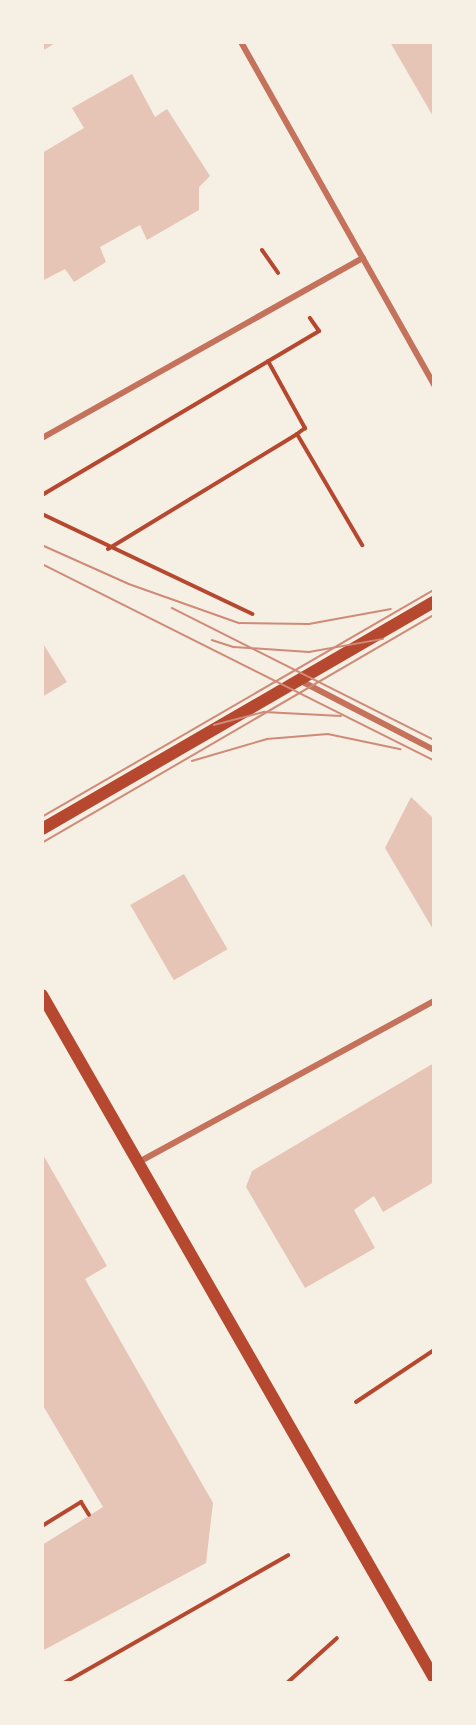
<!DOCTYPE html>
<style>
body{margin:0}
#map{position:relative;width:476px;height:1725px;overflow:hidden;background:#f6efe4;font-family:"DM Sans",sans-serif}
div>[style]{position:absolute}
[style*='--x']{left:calc(var(--x)*1px);top:calc(var(--y)*1px);width:calc(var(--w)*1px);rotate:calc(var(--a)*1deg)}
.building>*{inset:0;background:#e6c5b7;transform-origin:0 0}
.path>*{height:4px;margin:-2px;padding:0 2px;transform-origin:2px;border-radius:2px;background:#b5482f}
.minor>*{height:6px;margin:-3px;padding:0 3px;transform-origin:3px;border-radius:3px;background:#c5725c}
.secondary>*{height:12px;margin:-6px;padding:0 6px;transform-origin:6px;border-radius:6px;background:#b5482f}
.tram>*{height:1.5px;margin:-0.75px;padding:0 0.75px;transform-origin:0.75px;border-radius:0.75px;background:#cf8b77}
span{translate:-50% -50%;white-space:nowrap;text-align:center;line-height:1.15;-webkit-text-stroke:4.5px #f6efe4;paint-order:stroke}
.frame{position:absolute;inset:0;border:44px solid #f6efe4;pointer-events:none}
</style>
<div id="map">
<div class="building">
<div style="clip-path:polygon(42px 42px,57px 42px,42px 51px)"></div>
<div style="clip-path:polygon(390px 42px,434px 42px,434px 118px)"></div>
<div style="clip-path:polygon(132px 74px,155px 117px,167px 109px,210px 176px,199px 187px,199px 210px,147px 240px,140px 225px,100px 247px,106px 262px,74px 282px,65px 269px,42px 281px,42px 153px,84px 128px,72px 108px)"></div>
<div style="clip-path:polygon(42px 642px,67px 682px,42px 697px)"></div>
<div style="clip-path:polygon(411px 797px,434px 819px,434px 931px,385px 848px)"></div>
<div style="left:184px;top:874px;width:87px;height:62px;rotate:60deg"></div>
<div style="clip-path:polygon(434px 1063px,434px 1182px,383px 1212px,374px 1196px,354px 1210px,375px 1248px,305px 1288px,246px 1187px,252px 1171px)"></div>
<div style="clip-path:polygon(42px 1153px,107px 1266px,85px 1279px,213px 1503px,206px 1563px,42px 1651px,42px 1545px,103px 1507px,42px 1404px)"></div>
</div>
<div class="path">
<div style="--x:262;--y:250;--w:28;--a:55"></div>
<div style="--x:268;--y:361;--w:77;--a:61.1"></div>
<div style="--x:305;--y:428;--w:10;--a:143"></div>
<div style="--x:42;--y:495;--w:322;--a:-30.6"></div>
<div style="--x:319;--y:331;--w:16;--a:-125"></div>
<div style="--x:42;--y:514;--w:233;--a:25.4"></div>
<div style="--x:108;--y:549;--w:221;--a:-31.3"></div>
<div style="--x:297;--y:434;--w:129;--a:59.6"></div>
<div style="--x:356;--y:1402;--w:94;--a:-33.7"></div>
<div style="--x:42;--y:1526;--w:46;--a:-31.6"></div>
<div style="--x:81;--y:1502;--w:15;--a:58"></div>
<div style="--x:64;--y:1683;--w:258;--a:-29.7"></div>
<div style="--x:287;--y:1683;--w:67;--a:-42"></div>
</div>
<div class="minor">
<div style="--x:241;--y:42;--w:394;--a:60.6"></div>
<div style="--x:42;--y:438;--w:368;--a:-29.3"></div>
<div style="--x:299;--y:680;--w:152;--a:27.4"></div>
<div style="--x:137;--y:1163;--w:338;--a:-28.6"></div>
</div>
<div class="secondary">
<div style="--x:42;--y:829;--w:453;--a:-30.1"></div>
<div style="--x:42;--y:995;--w:787;--a:60.15"></div>
</div>
<div class="tram">
<div style="--x:42;--y:545;--w:95;--a:24.1"></div>
<div style="--x:129;--y:584;--w:117;--a:19.5"></div>
<div style="--x:239;--y:623;--w:70;--a:0.8"></div>
<div style="--x:309;--y:624;--w:83;--a:-10.4"></div>
<div style="--x:42;--y:564;--w:438;--a:26.6"></div>
<div style="--x:172;--y:608;--w:293;--a:26.7"></div>
<div style="--x:212;--y:640;--w:23;--a:18"></div>
<div style="--x:234;--y:647;--w:75;--a:3.8"></div>
<div style="--x:309;--y:652;--w:75;--a:-10"></div>
<div style="--x:214;--y:725;--w:52;--a:-14.6"></div>
<div style="--x:264;--y:712;--w:77;--a:3"></div>
<div style="--x:192;--y:761;--w:78;--a:-16.3"></div>
<div style="--x:267;--y:739;--w:61;--a:-4.7"></div>
<div style="--x:328;--y:734;--w:74;--a:11.8"></div>
<div style="--x:42;--y:817;--w:453;--a:-30.1"></div>
<div style="--x:42;--y:843;--w:453;--a:-30.2"></div>
</div>
<div class="frame"></div>
</div>
